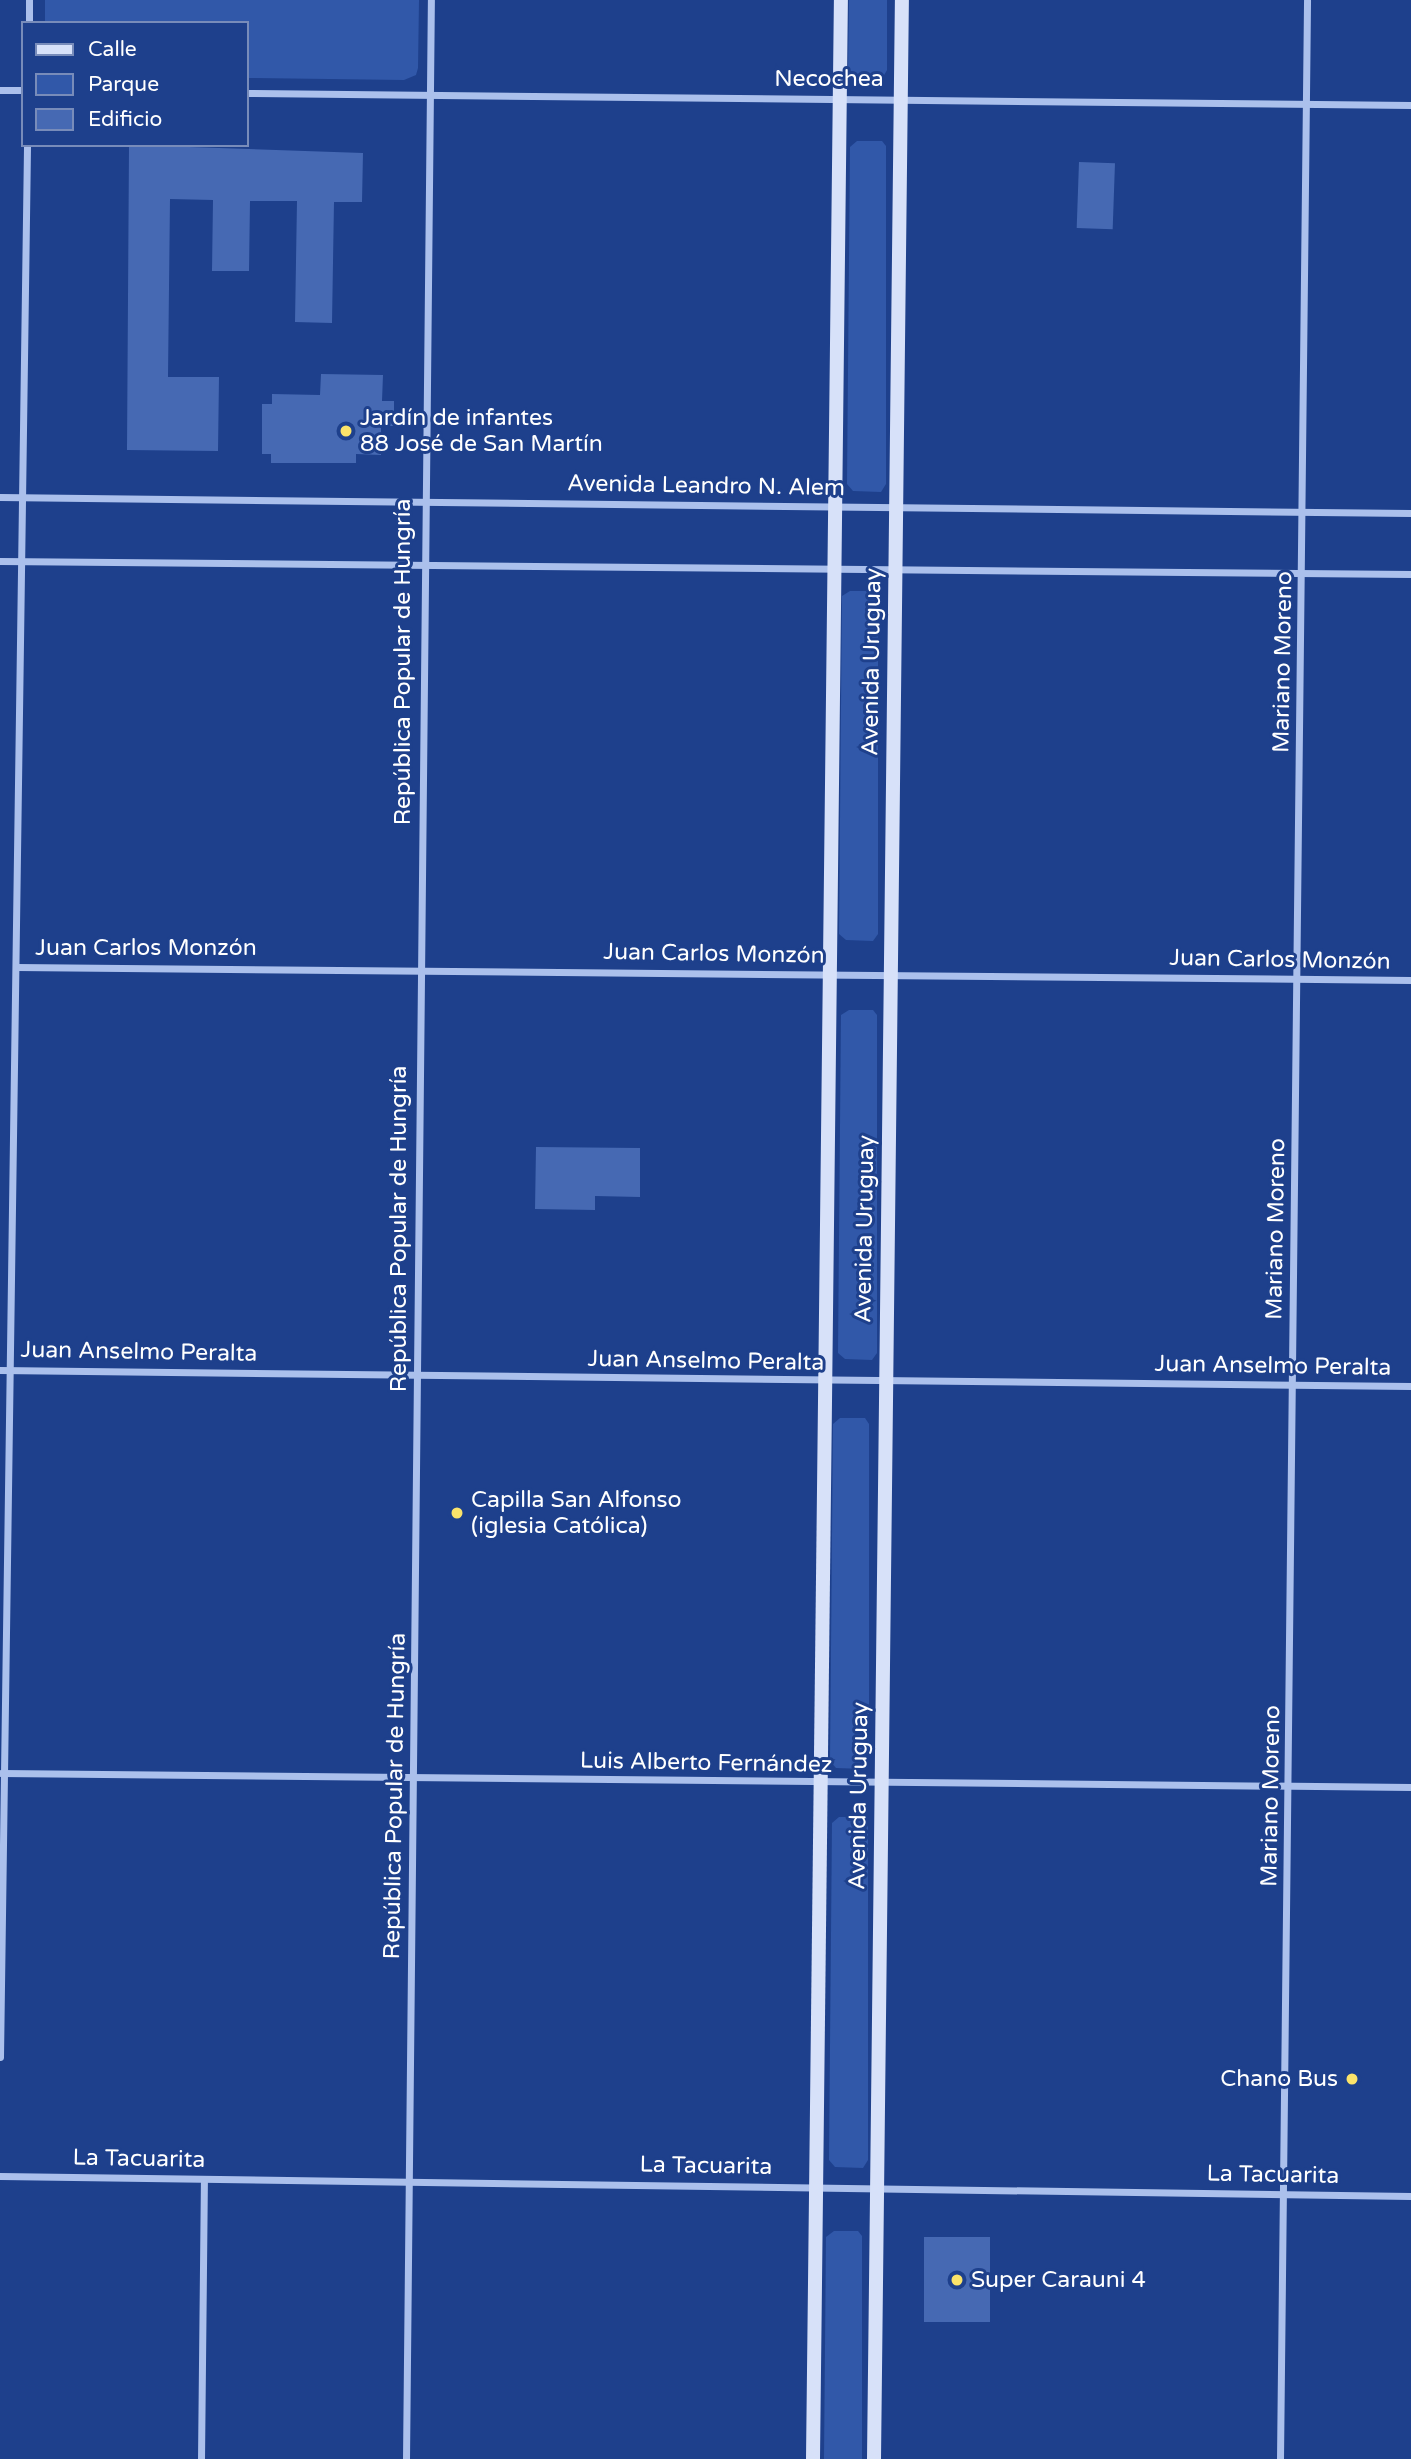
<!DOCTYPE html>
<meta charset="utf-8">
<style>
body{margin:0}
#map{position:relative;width:1411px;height:2459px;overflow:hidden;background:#1e408c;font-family:"Varela Round",sans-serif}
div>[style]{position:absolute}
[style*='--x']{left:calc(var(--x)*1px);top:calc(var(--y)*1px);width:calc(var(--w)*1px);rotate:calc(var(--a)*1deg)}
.green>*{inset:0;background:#3158a9}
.building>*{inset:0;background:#4669b3;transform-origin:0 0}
.street>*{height:7px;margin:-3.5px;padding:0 3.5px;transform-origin:3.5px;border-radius:3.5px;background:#abc0ec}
.secondary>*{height:14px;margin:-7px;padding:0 7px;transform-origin:7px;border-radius:7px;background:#d7e1f9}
.dots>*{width:19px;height:19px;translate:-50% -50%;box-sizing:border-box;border:4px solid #1e408c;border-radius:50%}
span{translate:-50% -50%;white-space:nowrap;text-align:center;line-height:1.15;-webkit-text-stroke:6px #1e408c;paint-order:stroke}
.street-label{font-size:23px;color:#fff}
.poi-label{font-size:23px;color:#fff}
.left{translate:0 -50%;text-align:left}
.right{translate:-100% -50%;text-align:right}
.legend{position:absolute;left:21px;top:21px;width:228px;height:126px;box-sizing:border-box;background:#1e408c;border:2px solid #788cba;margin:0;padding:9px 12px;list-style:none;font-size:21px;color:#fff}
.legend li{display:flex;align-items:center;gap:14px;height:35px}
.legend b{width:35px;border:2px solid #788cba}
</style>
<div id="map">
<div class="green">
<div style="clip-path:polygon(45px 0,419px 0,418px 68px,416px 75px,404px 80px,247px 78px,247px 23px,45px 23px)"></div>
<div style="clip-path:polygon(849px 0,887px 0,887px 70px,883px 77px,855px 76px,848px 70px)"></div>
<div style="clip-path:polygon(857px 141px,882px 141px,886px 146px,886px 484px,881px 492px,853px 491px,847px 484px,850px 147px)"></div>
<div style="clip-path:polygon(850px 591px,874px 591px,878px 596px,878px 934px,873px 941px,846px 940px,839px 934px,842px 596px)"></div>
<div style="clip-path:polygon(849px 1010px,873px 1010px,877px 1015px,877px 1353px,872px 1360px,845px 1359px,838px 1353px,841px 1015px)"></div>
<div style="clip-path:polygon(840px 1418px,865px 1418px,869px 1424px,869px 1761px,864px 1769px,836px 1768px,830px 1761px,833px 1424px)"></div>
<div style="clip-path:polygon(839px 1817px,864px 1817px,868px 1822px,868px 2160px,863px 2168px,835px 2167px,829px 2160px,832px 1823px)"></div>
<div style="clip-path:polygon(834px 2231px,858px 2231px,862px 2236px,862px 2459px,824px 2459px,826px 2237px)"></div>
</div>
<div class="building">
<div style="clip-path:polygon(129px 145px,363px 153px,362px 202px,334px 202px,332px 323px,295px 322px,297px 201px,250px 201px,249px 271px,212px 271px,213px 200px,170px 199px,168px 377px,219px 377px,218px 451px,127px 450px)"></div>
<div style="left:1079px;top:162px;width:36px;height:66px;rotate:2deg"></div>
<div style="clip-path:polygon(321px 374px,383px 375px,382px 401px,394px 401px,394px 426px,381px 426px,381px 455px,356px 454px,356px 463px,271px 463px,271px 454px,262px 454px,262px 404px,272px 404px,272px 394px,320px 395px)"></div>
<div style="clip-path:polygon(536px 1147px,640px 1148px,640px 1197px,595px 1196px,595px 1210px,535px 1209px)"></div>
<div style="left:924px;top:2237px;width:66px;height:85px"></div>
</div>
<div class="street">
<div style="--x:29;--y:23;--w:23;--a:-90"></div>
<div style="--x:0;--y:90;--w:23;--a:0"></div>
<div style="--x:247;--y:93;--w:1164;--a:0.59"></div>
<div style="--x:0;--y:497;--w:1411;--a:0.65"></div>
<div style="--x:0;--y:561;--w:1411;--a:0.53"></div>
<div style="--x:16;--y:967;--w:1395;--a:0.53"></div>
<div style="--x:0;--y:1370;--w:1411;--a:0.65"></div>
<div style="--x:1;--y:1773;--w:1410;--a:0.57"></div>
<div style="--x:0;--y:2057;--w:1912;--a:-89.19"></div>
<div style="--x:0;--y:2176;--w:1411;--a:0.81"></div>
<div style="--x:201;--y:2459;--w:280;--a:-89.4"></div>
<div style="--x:406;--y:2459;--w:2459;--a:-89.42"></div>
<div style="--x:1280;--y:2459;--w:2459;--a:-89.37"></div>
</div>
<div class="secondary">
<div style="--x:813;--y:2459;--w:2459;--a:-89.35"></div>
<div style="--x:874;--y:2459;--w:2459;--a:-89.35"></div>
</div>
<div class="dots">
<div style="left:346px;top:431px;background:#fbe36a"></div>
<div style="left:457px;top:1513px;background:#fbe36a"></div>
<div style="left:1352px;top:2079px;background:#fbe36a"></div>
<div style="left:957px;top:2280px;background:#fbe36a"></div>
</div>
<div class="street-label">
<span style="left:829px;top:79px">Necochea</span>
<span style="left:706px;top:486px;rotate:1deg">Avenida Leandro N. Alem</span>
<span style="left:403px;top:662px;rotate:-90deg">República Popular de Hungría</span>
<span style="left:872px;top:662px;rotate:-89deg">Avenida Uruguay</span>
<span style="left:1283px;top:662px;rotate:-89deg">Mariano Moreno</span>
<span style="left:146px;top:948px">Juan Carlos Monzón</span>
<span style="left:714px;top:954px;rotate:1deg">Juan Carlos Monzón</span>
<span style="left:1280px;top:960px;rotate:1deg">Juan Carlos Monzón</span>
<span style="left:399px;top:1229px;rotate:-90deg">República Popular de Hungría</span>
<span style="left:865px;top:1229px;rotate:-89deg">Avenida Uruguay</span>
<span style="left:1276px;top:1229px;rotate:-89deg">Mariano Moreno</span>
<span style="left:139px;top:1352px;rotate:1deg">Juan Anselmo Peralta</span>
<span style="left:706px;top:1361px;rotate:1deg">Juan Anselmo Peralta</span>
<span style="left:1273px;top:1366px;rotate:1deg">Juan Anselmo Peralta</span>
<span style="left:706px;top:1763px;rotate:1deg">Luis Alberto Fernández</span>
<span style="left:395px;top:1796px;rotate:-89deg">República Popular de Hungría</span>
<span style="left:859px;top:1796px;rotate:-89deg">Avenida Uruguay</span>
<span style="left:1271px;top:1796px;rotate:-89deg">Mariano Moreno</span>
<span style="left:139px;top:2159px;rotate:1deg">La Tacuarita</span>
<span style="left:706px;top:2166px;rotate:1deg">La Tacuarita</span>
<span style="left:1273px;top:2175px;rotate:1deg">La Tacuarita</span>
</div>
<div class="poi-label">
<span class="left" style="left:360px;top:431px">Jardín de infantes<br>88 José de San Martín</span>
<span class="left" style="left:471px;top:1513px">Capilla San Alfonso<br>(iglesia Católica)</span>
<span class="right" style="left:1338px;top:2079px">Chano Bus</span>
<span class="left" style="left:971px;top:2280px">Super Carauni 4</span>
</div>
<ul class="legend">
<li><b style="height:9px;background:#d7e1f9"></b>Calle</li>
<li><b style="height:19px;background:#3158a9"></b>Parque</li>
<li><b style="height:19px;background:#4669b3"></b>Edificio</li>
</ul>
</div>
